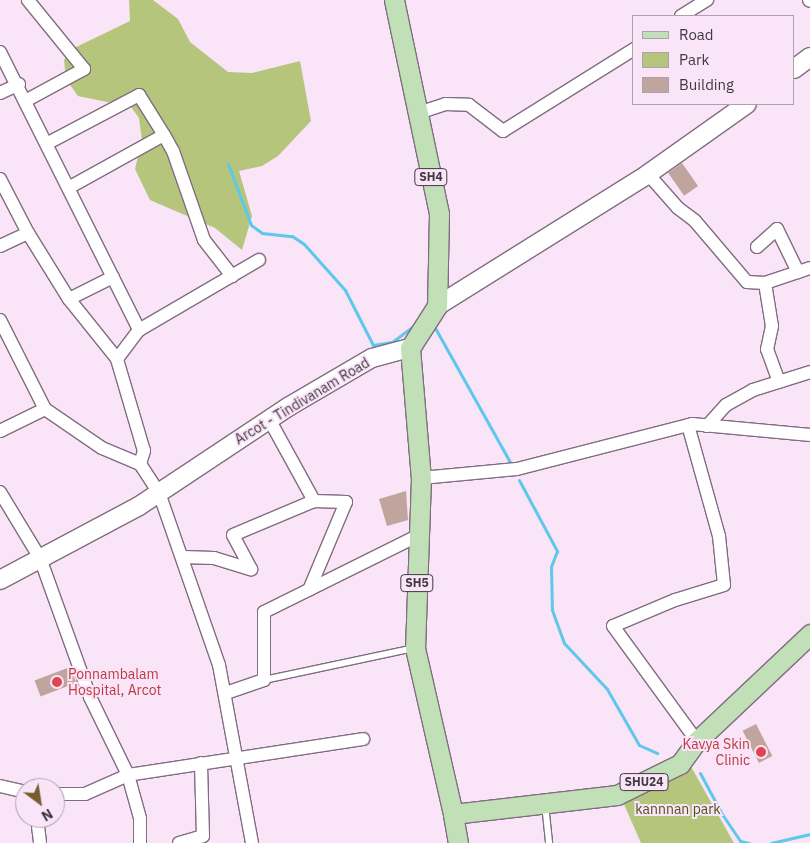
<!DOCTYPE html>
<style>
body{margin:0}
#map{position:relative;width:810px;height:843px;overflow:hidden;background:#f9e4f8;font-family:"IBM Plex Sans",sans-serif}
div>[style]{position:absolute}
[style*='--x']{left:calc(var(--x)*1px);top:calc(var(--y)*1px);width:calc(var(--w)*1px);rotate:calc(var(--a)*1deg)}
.green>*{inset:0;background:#b5c57b}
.stream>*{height:3px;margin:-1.5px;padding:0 1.5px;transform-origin:1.5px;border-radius:1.5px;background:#5ec8ea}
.building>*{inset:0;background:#c0a49e;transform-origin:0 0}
.roads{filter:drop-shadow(1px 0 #806d7f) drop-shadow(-1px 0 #806d7f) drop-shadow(0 1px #806d7f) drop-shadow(0 -1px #806d7f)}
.service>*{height:6px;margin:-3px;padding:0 3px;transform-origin:3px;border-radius:3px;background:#fff}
.minor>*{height:12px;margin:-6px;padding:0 6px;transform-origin:6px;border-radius:6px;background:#fff}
.secondary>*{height:18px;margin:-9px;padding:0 9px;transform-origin:9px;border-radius:9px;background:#fff}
.primary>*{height:19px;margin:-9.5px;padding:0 9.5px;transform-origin:9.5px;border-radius:9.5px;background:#c1e0b8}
.dots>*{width:14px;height:14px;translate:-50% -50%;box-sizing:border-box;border:2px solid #f9e4f8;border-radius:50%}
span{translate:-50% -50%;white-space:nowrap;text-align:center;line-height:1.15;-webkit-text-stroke:4px #f9e4f8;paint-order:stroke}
.shield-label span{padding:1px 4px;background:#f9e4f8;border:1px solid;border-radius:4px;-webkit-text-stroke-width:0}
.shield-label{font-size:12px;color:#413941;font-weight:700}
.street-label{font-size:14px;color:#413941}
.health-label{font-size:14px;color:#be3a42}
.left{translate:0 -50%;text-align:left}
.right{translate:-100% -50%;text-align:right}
.park-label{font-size:14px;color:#4b561b}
.legend{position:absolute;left:632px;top:15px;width:162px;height:90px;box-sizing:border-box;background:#f9e4f8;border:1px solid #afa0af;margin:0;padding:6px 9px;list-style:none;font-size:15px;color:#413941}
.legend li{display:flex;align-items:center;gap:10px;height:25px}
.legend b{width:25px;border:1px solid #afa0af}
.north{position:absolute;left:15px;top:778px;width:50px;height:50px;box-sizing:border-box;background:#f9e4f8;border:1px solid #afa0af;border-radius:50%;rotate:149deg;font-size:14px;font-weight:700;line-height:20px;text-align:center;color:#413941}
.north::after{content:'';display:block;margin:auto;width:18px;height:22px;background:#765d2e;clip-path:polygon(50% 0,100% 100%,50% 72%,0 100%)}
</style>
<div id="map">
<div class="green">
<div style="clip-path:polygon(129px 0,153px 0,178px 19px,190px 42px,228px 72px,252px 73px,300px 61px,311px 121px,278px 156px,262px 166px,239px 171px,252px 216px,242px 250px,215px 228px,150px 200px,135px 169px,142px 140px,139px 118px,131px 107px,78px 96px,66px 79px,64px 60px,70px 50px,130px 21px)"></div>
<div style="clip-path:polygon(689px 763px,734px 843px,641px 843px,623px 802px)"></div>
</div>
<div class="stream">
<div style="--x:228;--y:164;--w:65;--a:69.3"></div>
<div style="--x:251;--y:225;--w:14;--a:36"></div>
<div style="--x:262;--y:233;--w:30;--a:6"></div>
<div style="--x:292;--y:236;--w:14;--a:34"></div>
<div style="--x:304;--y:244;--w:62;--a:48.3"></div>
<div style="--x:345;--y:290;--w:62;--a:63"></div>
<div style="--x:373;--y:345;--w:19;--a:-9"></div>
<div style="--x:392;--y:342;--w:26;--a:-37"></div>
<div style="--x:434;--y:326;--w:156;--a:60.8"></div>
<div style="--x:519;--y:480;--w:81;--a:61.8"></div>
<div style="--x:557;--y:551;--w:17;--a:111"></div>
<div style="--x:551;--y:567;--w:43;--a:88.7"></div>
<div style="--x:552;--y:610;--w:35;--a:70"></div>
<div style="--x:564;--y:643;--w:63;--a:46.9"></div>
<div style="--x:607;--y:689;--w:64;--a:60.3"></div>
<div style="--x:639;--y:745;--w:20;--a:24"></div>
<div style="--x:700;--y:773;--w:47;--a:61.8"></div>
<div style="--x:722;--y:814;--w:32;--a:56"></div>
<div style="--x:740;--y:841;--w:9;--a:13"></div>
<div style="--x:771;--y:843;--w:40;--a:-13"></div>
</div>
<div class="building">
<div style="left:682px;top:163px;width:28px;height:17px;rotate:55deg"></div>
<div style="clip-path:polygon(406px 491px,408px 520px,387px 526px,379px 499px)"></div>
<div style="left:70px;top:667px;width:17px;height:38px;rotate:69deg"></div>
<div style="left:756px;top:724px;width:36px;height:15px;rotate:63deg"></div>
</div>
<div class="roads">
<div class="service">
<div style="--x:264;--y:680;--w:153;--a:-12"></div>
<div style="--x:545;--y:804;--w:39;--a:84"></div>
</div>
<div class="minor">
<div style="--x:809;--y:0;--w:1;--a:45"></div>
<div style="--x:681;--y:16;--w:31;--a:-32"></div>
<div style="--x:0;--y:52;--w:311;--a:63.4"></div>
<div style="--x:0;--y:93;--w:21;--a:-25"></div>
<div style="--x:27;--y:100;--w:65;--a:-28.5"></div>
<div style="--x:84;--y:69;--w:89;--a:-129.1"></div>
<div style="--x:418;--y:113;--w:28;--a:-18"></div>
<div style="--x:445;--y:104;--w:24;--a:2"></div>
<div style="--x:469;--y:105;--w:43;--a:37.4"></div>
<div style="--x:503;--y:131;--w:155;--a:-32"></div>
<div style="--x:48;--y:143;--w:103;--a:-27.8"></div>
<div style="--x:139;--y:95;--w:47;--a:58"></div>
<div style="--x:648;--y:174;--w:45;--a:48.6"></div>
<div style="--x:678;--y:208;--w:21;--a:37"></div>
<div style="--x:695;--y:221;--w:80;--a:49.6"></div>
<div style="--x:747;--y:282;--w:18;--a:3"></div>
<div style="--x:765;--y:283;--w:47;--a:-18.4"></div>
<div style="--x:0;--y:179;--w:61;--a:62.6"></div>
<div style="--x:70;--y:187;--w:107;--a:-29"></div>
<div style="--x:164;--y:135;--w:18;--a:61"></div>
<div style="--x:173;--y:151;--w:94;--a:70.8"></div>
<div style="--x:204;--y:240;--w:46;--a:52.1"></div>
<div style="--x:0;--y:246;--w:31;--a:-25"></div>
<div style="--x:28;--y:233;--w:78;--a:58.2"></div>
<div style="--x:69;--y:299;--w:49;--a:-26.6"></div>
<div style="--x:757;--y:247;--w:27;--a:-42"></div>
<div style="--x:777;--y:229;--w:48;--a:64"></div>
<div style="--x:765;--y:283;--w:44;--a:80.8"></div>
<div style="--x:772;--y:326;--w:24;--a:102"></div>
<div style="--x:767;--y:349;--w:35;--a:70"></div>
<div style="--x:69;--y:299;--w:77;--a:51.3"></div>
<div style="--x:0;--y:320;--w:100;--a:63.2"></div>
<div style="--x:269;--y:419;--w:94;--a:61.2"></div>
<div style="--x:688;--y:425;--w:115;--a:74.4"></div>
<div style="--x:719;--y:536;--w:49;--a:84.2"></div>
<div style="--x:724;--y:585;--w:51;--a:163"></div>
<div style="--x:675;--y:600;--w:67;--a:157.2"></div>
<div style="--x:613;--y:626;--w:142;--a:53.9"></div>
<div style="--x:707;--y:426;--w:28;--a:-48"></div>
<div style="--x:726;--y:405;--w:31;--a:-29"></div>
<div style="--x:753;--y:390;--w:60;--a:-17.5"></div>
<div style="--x:0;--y:431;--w:50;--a:-26.1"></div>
<div style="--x:45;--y:409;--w:69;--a:34.4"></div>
<div style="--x:102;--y:448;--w:41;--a:22.8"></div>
<div style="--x:421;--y:478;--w:96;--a:-5.4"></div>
<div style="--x:517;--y:469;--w:181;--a:-14.4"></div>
<div style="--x:692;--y:424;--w:119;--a:5.3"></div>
<div style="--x:0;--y:492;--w:77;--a:58.8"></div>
<div style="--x:40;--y:558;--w:148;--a:70.2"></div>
<div style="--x:90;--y:697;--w:87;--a:64"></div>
<div style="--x:128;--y:775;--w:47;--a:156.2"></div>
<div style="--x:85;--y:794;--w:30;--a:180"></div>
<div style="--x:183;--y:557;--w:31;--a:2"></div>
<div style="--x:214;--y:558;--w:39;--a:17"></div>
<div style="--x:251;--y:569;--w:38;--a:-118"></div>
<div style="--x:233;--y:535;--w:88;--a:-22.8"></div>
<div style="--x:314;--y:501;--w:32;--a:2"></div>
<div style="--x:346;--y:502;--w:95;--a:112.8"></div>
<div style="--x:226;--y:693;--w:40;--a:-18.9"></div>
<div style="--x:264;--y:680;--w:68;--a:-90"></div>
<div style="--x:264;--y:612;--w:173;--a:-26.4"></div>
<div style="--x:0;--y:786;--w:26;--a:13"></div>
<div style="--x:37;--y:818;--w:25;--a:83"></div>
<div style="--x:140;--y:843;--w:25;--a:-90"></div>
<div style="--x:140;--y:818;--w:45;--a:-105.6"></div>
<div style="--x:128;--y:775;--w:238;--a:-8.7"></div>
<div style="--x:179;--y:843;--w:25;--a:-16"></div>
<div style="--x:203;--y:836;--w:73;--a:-91.6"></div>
<div style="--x:252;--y:843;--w:181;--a:-100.5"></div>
<div style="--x:219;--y:665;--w:182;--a:-109.2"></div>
<div style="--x:159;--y:493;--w:35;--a:-123"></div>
<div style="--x:140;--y:464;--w:14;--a:-73"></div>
<div style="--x:144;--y:451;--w:96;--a:-106.4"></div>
<div style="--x:117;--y:359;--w:36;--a:-53"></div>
<div style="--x:139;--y:330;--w:139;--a:-30.3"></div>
</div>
<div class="secondary">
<div style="--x:794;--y:69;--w:20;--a:-37"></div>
<div style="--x:437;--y:306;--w:249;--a:-32"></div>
<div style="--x:648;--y:174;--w:121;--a:-35.3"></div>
<div style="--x:0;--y:580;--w:157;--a:-28"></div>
<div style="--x:139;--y:506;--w:179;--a:-33.6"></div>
<div style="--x:288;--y:407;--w:97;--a:-30.3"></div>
<div style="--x:372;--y:358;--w:39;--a:-15"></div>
</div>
<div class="primary">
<div style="--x:394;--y:0;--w:219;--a:78.1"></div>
<div style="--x:439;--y:214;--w:92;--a:91.2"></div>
<div style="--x:437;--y:306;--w:50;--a:122.7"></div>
<div style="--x:410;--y:348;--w:130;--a:85.2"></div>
<div style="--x:421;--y:478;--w:170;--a:92"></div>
<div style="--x:415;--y:648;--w:170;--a:77.1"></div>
<div style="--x:458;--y:843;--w:29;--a:-100"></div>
<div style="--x:453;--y:814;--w:165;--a:-6.6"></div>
<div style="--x:617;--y:795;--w:70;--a:-26.2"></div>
<div style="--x:680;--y:764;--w:29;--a:-54"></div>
<div style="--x:697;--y:741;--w:156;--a:-43.4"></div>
</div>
</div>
<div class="dots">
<div style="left:57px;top:682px;background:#e0444e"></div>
<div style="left:761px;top:752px;background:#e0444e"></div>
</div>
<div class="shield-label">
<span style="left:431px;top:177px">SH4</span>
<span style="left:417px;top:583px">SH5</span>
<span style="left:644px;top:782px">SHU24</span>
</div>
<div class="street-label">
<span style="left:302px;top:401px;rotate:-31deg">Arcot - Tindivanam Road</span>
</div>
<div class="health-label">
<span class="left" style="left:68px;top:682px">Ponnambalam<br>Hospital, Arcot</span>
<span class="right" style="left:750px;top:752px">Kavya Skin<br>Clinic</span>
</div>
<div class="park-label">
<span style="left:678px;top:809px">kannnan park</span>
</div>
<ul class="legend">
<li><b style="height:6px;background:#c1e0b8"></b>Road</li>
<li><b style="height:14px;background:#b5c57b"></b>Park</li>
<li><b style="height:14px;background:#c0a49e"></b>Building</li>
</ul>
<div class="north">N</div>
</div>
